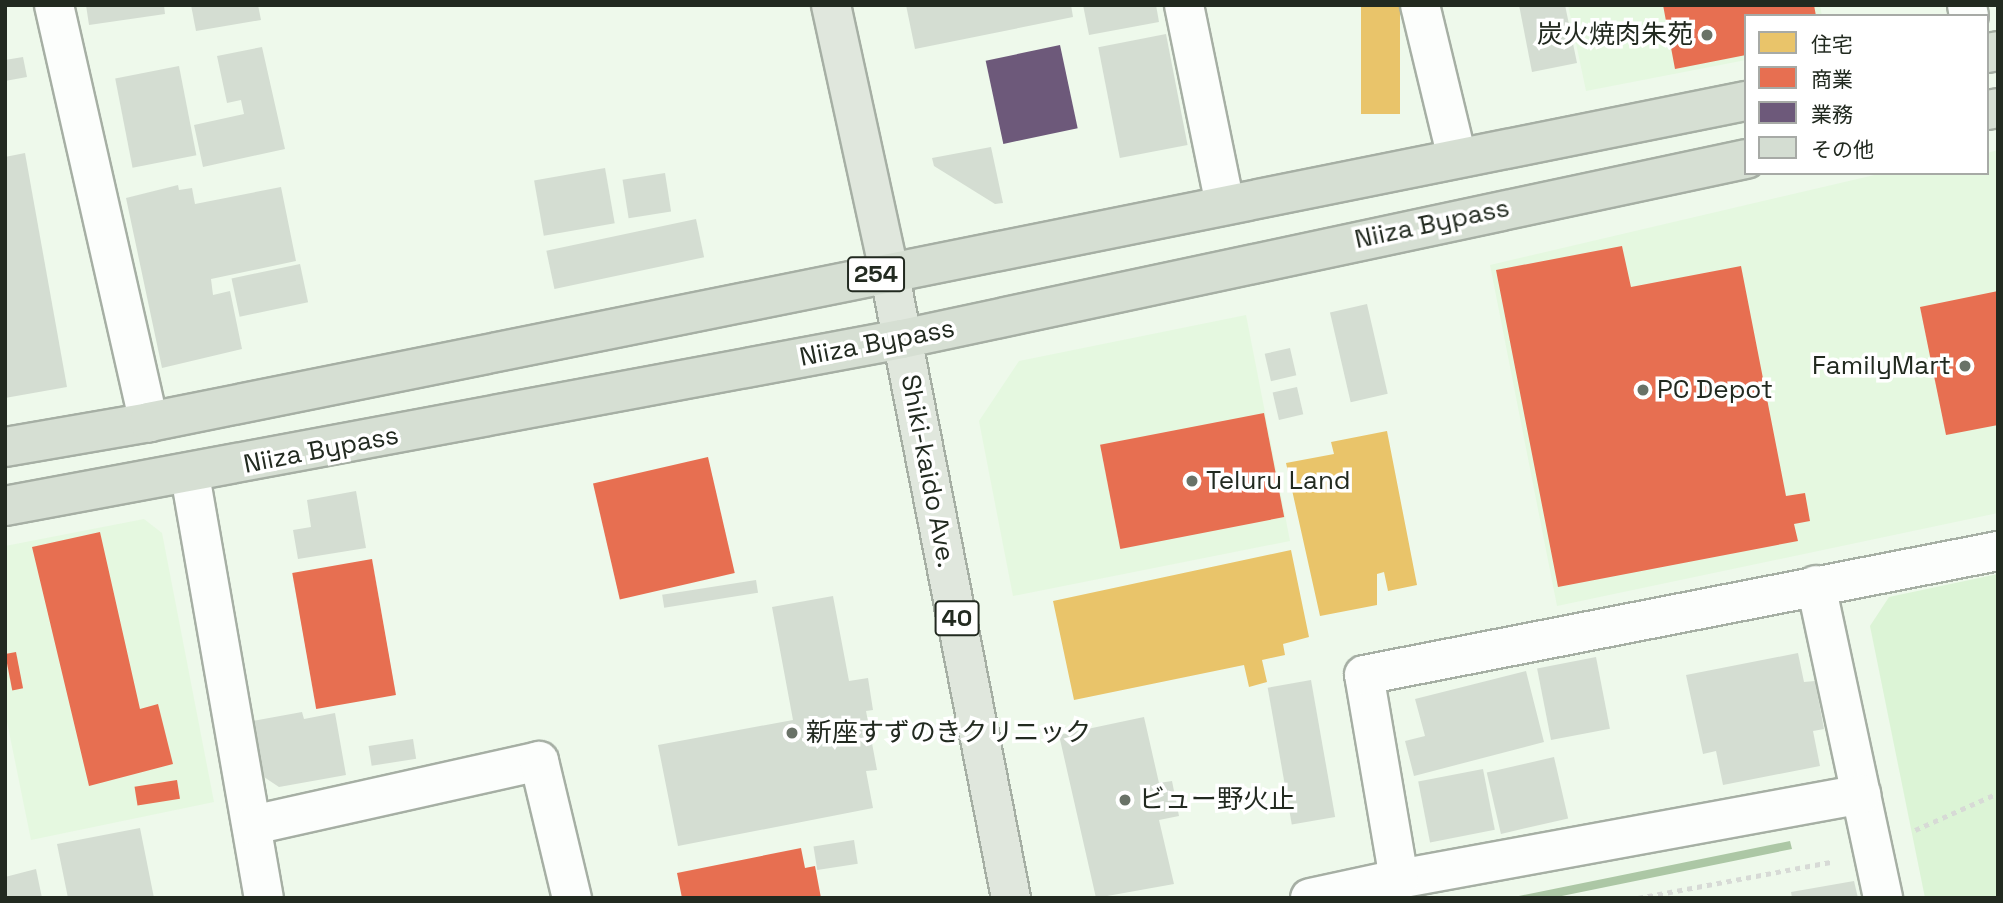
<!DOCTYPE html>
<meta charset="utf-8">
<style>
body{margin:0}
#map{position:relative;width:2003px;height:903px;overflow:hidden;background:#eef9eb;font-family:"Space Grotesk","Noto Sans JP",sans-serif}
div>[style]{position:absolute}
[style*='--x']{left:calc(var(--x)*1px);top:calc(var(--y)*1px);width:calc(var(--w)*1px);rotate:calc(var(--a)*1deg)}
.built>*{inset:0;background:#e5f8e0}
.green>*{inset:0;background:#dcf4d6}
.water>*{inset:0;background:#acc7a5}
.homes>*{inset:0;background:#e9c46a;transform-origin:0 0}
.shops>*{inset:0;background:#e76f51;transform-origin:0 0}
.offices>*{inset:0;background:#6d597a;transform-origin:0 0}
.building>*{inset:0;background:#d4ddd2;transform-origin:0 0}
.path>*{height:4.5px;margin-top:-2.25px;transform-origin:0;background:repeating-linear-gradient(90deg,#d7dad6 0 5px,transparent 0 10px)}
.roads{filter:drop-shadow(2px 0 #a6afa4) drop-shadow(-2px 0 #a6afa4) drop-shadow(0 2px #a6afa4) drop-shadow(0 -2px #a6afa4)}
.minor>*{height:38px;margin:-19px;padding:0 19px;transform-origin:19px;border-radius:19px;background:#fcfefc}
.primary>*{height:38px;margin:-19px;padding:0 19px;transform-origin:19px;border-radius:19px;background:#e0e7dd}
.trunk>*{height:38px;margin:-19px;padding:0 19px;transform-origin:19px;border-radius:19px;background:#d6dfd3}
.dots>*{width:19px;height:19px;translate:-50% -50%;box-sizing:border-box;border:4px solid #fff;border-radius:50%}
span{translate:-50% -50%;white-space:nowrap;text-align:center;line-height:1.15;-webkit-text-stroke:7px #fff;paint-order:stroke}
.shield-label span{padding:2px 5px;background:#fff;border:2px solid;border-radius:5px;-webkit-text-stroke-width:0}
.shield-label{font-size:24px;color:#222a20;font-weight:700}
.poi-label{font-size:26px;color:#222a20}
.right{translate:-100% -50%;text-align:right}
.left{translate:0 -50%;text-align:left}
.street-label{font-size:26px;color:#222a20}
.frame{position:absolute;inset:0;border:7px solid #222a20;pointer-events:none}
.legend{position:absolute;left:1744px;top:14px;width:245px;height:161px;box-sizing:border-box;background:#fff;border:2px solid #a7aaa6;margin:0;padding:9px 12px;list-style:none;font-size:21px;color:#222a20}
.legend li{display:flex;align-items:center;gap:14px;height:35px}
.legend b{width:35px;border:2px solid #a7aaa6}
</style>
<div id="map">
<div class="built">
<div style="clip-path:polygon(1568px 5px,1820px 5px,1822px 16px,1746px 16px,1746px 60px,1586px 91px)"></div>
<div style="clip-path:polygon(1998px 150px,1998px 513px,1557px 606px,1490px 265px,1883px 173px,1987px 173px,1987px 153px)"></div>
<div style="clip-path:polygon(1246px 315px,1290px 541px,1013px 596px,979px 421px,1019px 361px)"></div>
<div style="clip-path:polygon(144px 519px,162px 533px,214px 802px,31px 840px,5px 712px,5px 546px)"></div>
</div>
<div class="green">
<div style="clip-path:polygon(1998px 574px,1998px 898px,1925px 898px,1870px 626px,1889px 597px)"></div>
</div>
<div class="water">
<div style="clip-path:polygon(1790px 841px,1792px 849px,1552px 898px,1509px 898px)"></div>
</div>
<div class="homes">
<div style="left:1361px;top:5px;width:39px;height:109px"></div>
<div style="clip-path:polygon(1387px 431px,1417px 585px,1388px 591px,1384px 572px,1377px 574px,1377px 605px,1320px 616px,1286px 463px,1334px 454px,1331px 442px)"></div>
<div style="clip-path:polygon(1291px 550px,1309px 637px,1283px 644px,1285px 655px,1262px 660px,1267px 682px,1249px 687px,1244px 665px,1074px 700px,1053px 601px)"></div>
</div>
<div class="shops">
<div style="clip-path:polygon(1663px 5px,1814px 5px,1816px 16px,1746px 16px,1746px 55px,1675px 69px)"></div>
<div style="clip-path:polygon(1622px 246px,1631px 287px,1741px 266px,1786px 496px,1805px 493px,1810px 521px,1794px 524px,1798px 541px,1558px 587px,1496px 270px)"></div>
<div style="clip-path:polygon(1998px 291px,1998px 425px,1946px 435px,1920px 307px)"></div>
<div style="left:1264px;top:413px;width:106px;height:167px;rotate:79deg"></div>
<div style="left:708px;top:457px;width:119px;height:118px;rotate:77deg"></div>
<div style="clip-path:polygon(100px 532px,140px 709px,158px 704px,173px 764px,89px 786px,32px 547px)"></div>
<div style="left:372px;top:559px;width:138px;height:81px;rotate:80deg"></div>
<div style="left:16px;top:652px;width:37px;height:11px;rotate:79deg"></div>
<div style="left:177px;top:780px;width:19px;height:43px;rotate:81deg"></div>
<div style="clip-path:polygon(801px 848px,805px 868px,815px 866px,821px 898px,682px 898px,677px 873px)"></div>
</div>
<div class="offices">
<div style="left:1060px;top:45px;width:85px;height:76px;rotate:78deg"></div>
</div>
<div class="building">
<div style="clip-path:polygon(86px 5px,164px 5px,165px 14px,89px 25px)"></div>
<div style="clip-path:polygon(191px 5px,258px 5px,261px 20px,196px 31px)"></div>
<div style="clip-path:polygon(906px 5px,1071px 5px,1073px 17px,915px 49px)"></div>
<div style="clip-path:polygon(1083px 5px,1156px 5px,1159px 22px,1089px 35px)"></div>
<div style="clip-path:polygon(1519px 5px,1565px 5px,1577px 63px,1532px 72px)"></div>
<div style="left:1166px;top:34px;width:113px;height:69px;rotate:79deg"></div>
<div style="clip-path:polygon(262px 47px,285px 149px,203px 167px,194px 125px,244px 114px,241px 100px,227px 103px,217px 56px)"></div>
<div style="clip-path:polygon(23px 57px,27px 77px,5px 81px,5px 60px)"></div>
<div style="left:179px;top:66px;width:91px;height:65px;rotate:79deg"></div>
<div style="clip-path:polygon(991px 147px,1003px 203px,995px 204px,934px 166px,932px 158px)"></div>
<div style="clip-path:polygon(25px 153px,67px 387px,5px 398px,5px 157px)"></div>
<div style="left:605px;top:168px;width:56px;height:72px;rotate:80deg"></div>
<div style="left:665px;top:173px;width:39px;height:43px;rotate:81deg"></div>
<div style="clip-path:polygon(178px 185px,179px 190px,192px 188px,195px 204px,281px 187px,296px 261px,211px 279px,213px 295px,230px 291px,242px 349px,162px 368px,126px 198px)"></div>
<div style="left:696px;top:219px;width:39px;height:153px;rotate:78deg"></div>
<div style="left:300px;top:264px;width:39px;height:70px;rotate:78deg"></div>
<div style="left:1367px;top:304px;width:92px;height:38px;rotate:77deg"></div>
<div style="left:1290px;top:348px;width:28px;height:26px;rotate:77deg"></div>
<div style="left:1297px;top:387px;width:28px;height:25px;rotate:77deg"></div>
<div style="clip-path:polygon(356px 491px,366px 548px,298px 559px,293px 530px,311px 527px,307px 500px)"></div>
<div style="left:756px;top:580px;width:13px;height:95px;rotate:81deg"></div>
<div style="clip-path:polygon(833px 596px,849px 681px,868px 678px,873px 710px,866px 711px,877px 770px,866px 771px,873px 808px,678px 846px,658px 745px,793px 720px,772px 607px)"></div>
<div style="clip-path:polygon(1798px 653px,1804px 682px,1815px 681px,1824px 729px,1813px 731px,1820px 766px,1723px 785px,1716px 751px,1703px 754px,1686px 675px)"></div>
<div style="left:1596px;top:657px;width:73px;height:60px;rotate:79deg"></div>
<div style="clip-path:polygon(1526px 671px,1544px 742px,1414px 776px,1405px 741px,1425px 736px,1415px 699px)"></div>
<div style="left:1311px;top:680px;width:139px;height:44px;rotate:80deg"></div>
<div style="clip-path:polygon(302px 712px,304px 719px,335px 713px,346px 775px,279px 787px,264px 777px,253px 721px)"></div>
<div style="clip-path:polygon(1144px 717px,1159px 783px,1172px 781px,1179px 816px,1159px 820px,1174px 884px,1096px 898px,1059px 735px)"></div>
<div style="left:413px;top:739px;width:20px;height:45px;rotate:81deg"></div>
<div style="left:1554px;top:757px;width:63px;height:69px;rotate:77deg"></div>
<div style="left:1483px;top:769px;width:62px;height:66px;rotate:79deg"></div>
<div style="clip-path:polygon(140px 828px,154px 898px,68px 898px,57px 844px)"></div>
<div style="left:854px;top:840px;width:24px;height:41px;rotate:81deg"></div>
<div style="clip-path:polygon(36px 869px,42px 898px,5px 898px,5px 877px)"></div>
<div style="clip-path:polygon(1854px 881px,1858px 898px,1792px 898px,1791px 892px)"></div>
</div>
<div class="path">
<div style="--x:1915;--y:830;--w:91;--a:-24"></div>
<div style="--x:1638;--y:898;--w:196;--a:-10.6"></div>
</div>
<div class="roads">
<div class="minor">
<div style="--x:54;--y:5;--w:428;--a:77.2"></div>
<div style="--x:1184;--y:5;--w:204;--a:78.4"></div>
<div style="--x:1420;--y:5;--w:157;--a:76.4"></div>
<div style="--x:1967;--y:5;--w:11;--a:80"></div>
<div style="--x:190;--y:475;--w:429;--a:80.1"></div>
<div style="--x:1816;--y:585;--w:320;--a:77.9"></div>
<div style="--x:253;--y:825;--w:293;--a:-12.6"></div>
<div style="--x:539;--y:761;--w:141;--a:76.5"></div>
<div style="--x:1399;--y:879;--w:470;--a:-10.4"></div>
<div style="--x:1310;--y:898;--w:91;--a:-12.1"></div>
<div style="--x:1399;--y:879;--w:207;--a:-99.7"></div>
<div style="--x:1364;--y:675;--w:646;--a:-11.07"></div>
</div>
<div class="primary">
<div style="--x:831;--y:5;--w:272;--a:77.7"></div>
<div style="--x:889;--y:271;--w:639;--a:78.99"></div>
</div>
<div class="trunk">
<div style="--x:1987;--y:53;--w:11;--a:-10"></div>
<div style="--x:1987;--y:110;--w:11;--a:-10"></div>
<div style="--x:5;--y:447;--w:146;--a:-9.8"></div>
<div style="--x:149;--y:422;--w:1629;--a:-11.37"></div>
<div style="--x:5;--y:506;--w:912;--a:-10.55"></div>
<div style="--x:902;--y:339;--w:863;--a:-12.04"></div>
</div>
</div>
<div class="dots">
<div style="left:1707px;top:35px;background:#697267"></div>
<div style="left:1965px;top:366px;background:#697267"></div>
<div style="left:1643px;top:390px;background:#697267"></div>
<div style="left:1192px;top:481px;background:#697267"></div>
<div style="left:792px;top:733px;background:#697267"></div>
<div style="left:1125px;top:800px;background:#697267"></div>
</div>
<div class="shield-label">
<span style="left:876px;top:274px">254</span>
<span style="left:957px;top:618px">40</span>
</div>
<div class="poi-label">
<span class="right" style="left:1693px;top:35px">炭火焼肉朱苑</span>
<span class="right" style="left:1951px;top:366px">FamilyMart</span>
<span class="left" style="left:1657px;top:390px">PC Depot</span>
<span class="left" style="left:1206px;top:481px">Teluru Land</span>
<span class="left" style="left:806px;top:733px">新座すずのきクリニック</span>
<span class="left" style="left:1139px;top:800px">ビュー野火止</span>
</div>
<div class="street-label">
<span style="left:1432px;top:224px;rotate:-12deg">Niiza Bypass</span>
<span style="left:877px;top:343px;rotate:-11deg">Niiza Bypass</span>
<span style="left:321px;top:450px;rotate:-11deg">Niiza Bypass</span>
<span style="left:928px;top:471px;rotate:79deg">Shiki-kaido Ave.</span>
</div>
<div class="frame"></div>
<ul class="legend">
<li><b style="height:19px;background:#e9c46a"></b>住宅</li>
<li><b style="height:19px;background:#e76f51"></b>商業</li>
<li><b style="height:19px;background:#6d597a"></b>業務</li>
<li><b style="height:19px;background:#d4ddd2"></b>その他</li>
</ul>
</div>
